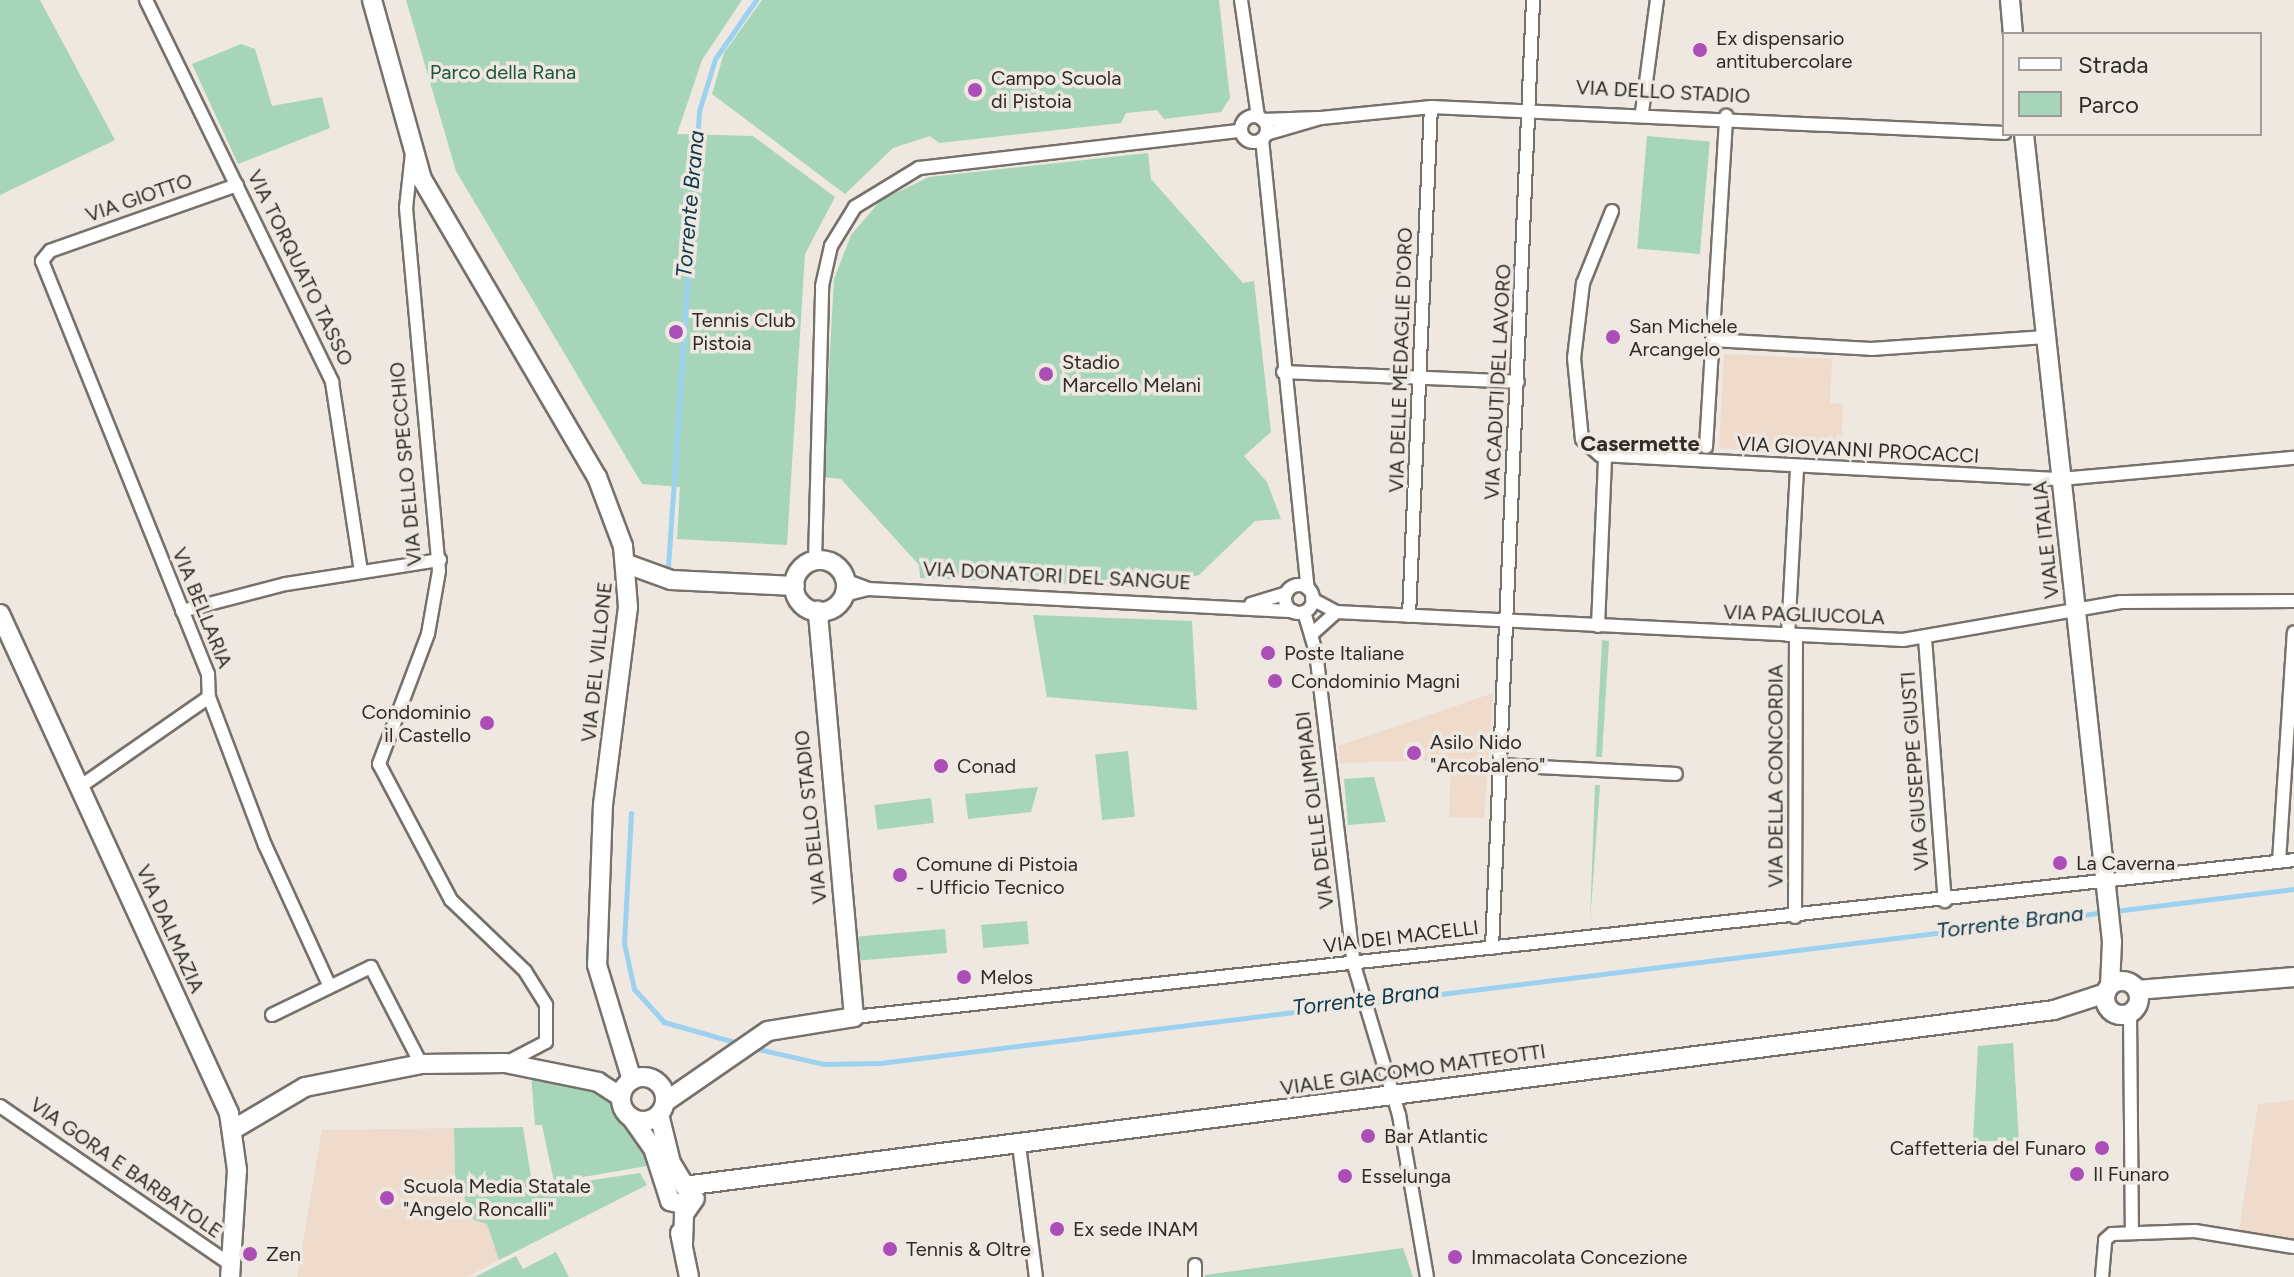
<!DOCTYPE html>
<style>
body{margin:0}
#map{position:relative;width:2294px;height:1277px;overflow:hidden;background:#eee8e1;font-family:Figtree,sans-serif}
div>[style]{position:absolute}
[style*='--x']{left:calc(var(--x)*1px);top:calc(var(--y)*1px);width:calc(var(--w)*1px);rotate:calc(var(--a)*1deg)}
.education>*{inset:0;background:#eedbcb}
.green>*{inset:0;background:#a7d5ba;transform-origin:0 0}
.stream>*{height:5px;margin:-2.5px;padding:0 2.5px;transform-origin:2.5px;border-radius:2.5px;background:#9dd1f0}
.roads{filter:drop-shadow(2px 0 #77716b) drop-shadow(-2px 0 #77716b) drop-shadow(0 2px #77716b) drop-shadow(0 -2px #77716b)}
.street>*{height:12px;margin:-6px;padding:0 6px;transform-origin:6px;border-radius:6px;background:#fff}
.street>.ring{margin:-6px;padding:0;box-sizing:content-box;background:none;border:12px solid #fff;border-radius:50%}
.secondary>*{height:18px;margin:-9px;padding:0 9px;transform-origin:9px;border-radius:9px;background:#fff}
.secondary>.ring{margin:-9px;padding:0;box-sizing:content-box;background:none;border:18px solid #fff;border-radius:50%}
.dots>*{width:22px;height:22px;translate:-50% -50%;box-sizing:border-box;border:4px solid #eee8e1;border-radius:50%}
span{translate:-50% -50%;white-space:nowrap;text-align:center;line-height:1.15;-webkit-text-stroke:7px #eee8e1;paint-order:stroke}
.poi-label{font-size:20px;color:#2d2a28}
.left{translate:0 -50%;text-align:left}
.right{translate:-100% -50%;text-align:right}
.park-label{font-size:20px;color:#195639}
.street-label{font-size:20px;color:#2d2a28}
.water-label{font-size:22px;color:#0c384d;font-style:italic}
.neighbourhood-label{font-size:22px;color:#322d28;font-weight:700}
.legend{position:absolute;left:2002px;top:32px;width:260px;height:104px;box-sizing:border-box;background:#eee8e1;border:2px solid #a19c97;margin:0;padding:10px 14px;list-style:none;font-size:24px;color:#2d2a28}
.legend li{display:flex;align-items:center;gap:16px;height:40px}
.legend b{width:40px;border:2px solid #a19c97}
</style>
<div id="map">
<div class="education">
<div style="clip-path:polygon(1724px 354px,1832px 359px,1830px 403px,1843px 404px,1841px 454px,1719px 448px)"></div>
<div style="clip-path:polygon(1493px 693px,1484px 818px,1449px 817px,1451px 760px,1340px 763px,1338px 746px)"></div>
<div style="clip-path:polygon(2294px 1100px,2294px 1241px,2239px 1232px,2258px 1104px)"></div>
<div style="clip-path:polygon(454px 1128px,455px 1176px,487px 1224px,499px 1260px,467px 1277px,297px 1277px,322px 1130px)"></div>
</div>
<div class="green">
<div style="clip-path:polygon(0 0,40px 0,115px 140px,0 195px)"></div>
<div style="clip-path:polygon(406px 0,742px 0,702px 60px,677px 134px,753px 136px,835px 197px,805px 254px,787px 545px,677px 539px,680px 487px,642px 484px,456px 171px)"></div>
<div style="clip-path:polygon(762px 0,1219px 0,1230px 98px,1221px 112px,1164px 119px,1157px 110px,1126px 113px,1121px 123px,939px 143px,930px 136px,893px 148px,845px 194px,712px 94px,724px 53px)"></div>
<div style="clip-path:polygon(241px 44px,255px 49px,272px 106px,322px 97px,330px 128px,238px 164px,192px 64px)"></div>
<div style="left:1647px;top:136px;width:63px;height:113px;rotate:5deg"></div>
<div style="clip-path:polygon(1148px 153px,1151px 179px,1243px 283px,1254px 281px,1271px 432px,1244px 456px,1267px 482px,1281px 519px,1255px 521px,1199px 575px,1152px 588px,920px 578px,919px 565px,841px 479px,823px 477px,834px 279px,851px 235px,881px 200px,929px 177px)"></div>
<div style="clip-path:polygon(1033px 615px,1192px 621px,1197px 710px,1047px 697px)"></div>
<div style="clip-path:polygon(1602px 640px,1609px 641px,1602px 757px,1596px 757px)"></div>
<div style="left:1128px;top:751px;width:66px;height:33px;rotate:84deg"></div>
<div style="clip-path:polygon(1374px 777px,1386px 822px,1348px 825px,1344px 779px)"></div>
<div style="clip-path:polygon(1595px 785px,1600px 785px,1590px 922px)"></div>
<div style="clip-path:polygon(1038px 787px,1031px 812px,968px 819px,965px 794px)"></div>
<div style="left:931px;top:798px;width:25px;height:57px;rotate:83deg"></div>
<div style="left:1027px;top:921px;width:23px;height:46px;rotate:85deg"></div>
<div style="left:945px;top:929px;width:24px;height:87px;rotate:85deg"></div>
<div style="clip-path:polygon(2013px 1043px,2019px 1141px,1973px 1141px,1978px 1046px)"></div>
<div style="clip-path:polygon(531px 1074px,595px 1090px,634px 1115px,653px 1165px,554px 1182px,542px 1125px,535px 1125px)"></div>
<div style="clip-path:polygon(523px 1127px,533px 1189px,640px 1173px,647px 1185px,499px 1260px,487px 1224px,474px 1220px,455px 1176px,454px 1128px)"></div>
<div style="clip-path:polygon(1403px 1248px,1413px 1277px,1205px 1277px,1205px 1275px)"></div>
<div style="clip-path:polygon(556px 1252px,569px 1277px,475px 1277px,516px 1256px,523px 1269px)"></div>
</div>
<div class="stream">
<div style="--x:668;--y:567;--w:457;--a:-86.1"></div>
<div style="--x:699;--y:111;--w:54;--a:-72.9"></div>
<div style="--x:715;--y:59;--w:72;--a:-55.2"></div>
<div style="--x:631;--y:813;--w:130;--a:93.1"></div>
<div style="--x:624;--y:943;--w:47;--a:77.7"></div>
<div style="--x:634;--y:989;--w:45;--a:47.7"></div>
<div style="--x:664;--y:1022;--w:80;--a:15.9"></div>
<div style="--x:754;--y:1048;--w:72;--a:12.9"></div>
<div style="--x:824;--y:1064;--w:56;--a:-1"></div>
<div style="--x:880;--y:1063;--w:1425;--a:-7.02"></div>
</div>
<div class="roads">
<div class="street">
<div style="--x:146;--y:0;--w:425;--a:64"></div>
<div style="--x:332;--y:382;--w:192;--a:81.3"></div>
<div style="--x:1241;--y:0;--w:118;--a:81.7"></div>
<div style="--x:1642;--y:112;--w:113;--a:-82.4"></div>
<div class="ring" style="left:1241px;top:116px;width:14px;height:14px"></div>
<div style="--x:1263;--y:120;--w:55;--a:-2.1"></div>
<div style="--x:1266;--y:134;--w:57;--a:-16.2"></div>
<div style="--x:1321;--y:118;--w:111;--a:-5.7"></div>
<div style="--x:1431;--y:107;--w:574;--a:2.6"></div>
<div style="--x:1262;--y:139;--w:452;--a:84.2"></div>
<div style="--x:412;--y:153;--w:55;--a:96.2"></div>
<div style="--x:406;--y:208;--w:364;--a:84.8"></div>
<div style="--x:439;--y:571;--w:64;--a:99.9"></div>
<div style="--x:428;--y:634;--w:139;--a:110.7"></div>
<div style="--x:379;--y:764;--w:154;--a:62.1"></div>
<div style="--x:451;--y:900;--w:103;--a:43.8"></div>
<div style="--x:525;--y:971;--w:40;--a:58"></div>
<div style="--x:546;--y:1005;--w:37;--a:90"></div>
<div style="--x:546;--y:1042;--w:45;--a:152.3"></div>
<div style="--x:237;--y:185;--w:198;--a:160.6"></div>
<div style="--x:50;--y:251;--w:13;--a:129"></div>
<div style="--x:42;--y:261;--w:445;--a:68.1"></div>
<div style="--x:208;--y:674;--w:23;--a:88"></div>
<div style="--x:209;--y:697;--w:158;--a:69.3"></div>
<div style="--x:265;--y:845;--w:154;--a:65.4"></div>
<div style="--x:1612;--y:211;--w:78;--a:111.9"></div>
<div style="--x:1583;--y:283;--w:76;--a:96.8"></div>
<div style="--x:1574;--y:358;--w:81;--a:84.4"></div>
<div style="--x:1582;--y:439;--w:24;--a:42"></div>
<div style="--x:1600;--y:455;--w:462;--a:3"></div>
<div style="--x:2061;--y:479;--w:234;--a:-5.2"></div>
<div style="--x:1712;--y:340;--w:159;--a:3.2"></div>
<div style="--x:1871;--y:349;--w:175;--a:-3.9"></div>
<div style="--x:1283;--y:372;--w:235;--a:2.4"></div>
<div style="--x:1706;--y:447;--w:332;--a:-86.5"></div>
<div style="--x:815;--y:561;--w:275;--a:-88.5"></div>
<div style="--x:822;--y:286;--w:41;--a:-77.3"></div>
<div style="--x:831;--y:246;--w:46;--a:-58.4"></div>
<div style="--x:855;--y:207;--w:75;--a:-31.4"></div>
<div style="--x:919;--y:168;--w:324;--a:-6.6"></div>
<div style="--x:845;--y:580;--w:25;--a:21"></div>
<div class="ring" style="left:1285px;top:585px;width:16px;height:16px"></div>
<div style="--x:844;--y:595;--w:25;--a:-14"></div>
<div style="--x:868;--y:589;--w:426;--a:3"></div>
<div style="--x:1312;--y:599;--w:27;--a:28"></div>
<div style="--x:1336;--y:612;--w:568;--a:2.83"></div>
<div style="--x:1903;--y:640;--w:221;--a:-9.9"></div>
<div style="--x:2121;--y:602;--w:173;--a:-0.3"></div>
<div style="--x:1251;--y:604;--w:37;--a:-17"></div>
<div style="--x:182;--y:611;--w:107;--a:-14.6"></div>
<div style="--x:286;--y:584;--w:156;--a:-8.9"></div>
<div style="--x:1304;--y:612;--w:42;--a:73.3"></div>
<div style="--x:1316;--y:652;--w:315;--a:83.1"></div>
<div style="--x:1354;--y:965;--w:157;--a:73.3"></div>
<div style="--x:1399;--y:1115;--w:164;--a:80.2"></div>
<div style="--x:1409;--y:616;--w:509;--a:-87.53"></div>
<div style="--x:1598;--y:626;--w:169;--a:-87.6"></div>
<div style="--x:1313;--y:633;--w:31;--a:-42"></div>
<div style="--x:1788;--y:635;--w:167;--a:-86.9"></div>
<div style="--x:1925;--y:638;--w:264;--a:85.7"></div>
<div style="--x:1500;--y:765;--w:176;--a:2.9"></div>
<div style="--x:81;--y:786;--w:156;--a:-34.8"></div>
<div style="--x:2279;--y:862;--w:230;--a:-86.3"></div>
<div style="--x:1795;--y:917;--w:281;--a:-89.8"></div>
<div style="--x:1492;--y:948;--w:949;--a:-87.52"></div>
<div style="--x:2130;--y:1013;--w:219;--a:89.5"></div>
<div style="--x:272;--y:1015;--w:110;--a:-25.9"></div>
<div style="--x:371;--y:967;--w:109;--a:62.7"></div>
<div style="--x:854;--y:1017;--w:1449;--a:-6.22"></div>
<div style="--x:0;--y:1106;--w:279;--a:34.5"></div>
<div style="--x:1019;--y:1145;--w:133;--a:82.7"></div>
<div style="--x:1195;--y:1277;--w:12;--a:-90"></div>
<div style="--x:2102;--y:1277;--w:37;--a:-85"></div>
<div style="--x:2105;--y:1240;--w:9;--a:-41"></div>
<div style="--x:2112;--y:1234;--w:83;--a:-2.1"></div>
<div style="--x:2195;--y:1231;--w:100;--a:9.2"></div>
</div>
<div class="secondary">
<div style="--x:372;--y:0;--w:186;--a:74.4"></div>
<div style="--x:422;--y:179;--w:346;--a:59.6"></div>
<div style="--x:597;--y:477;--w:74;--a:69.4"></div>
<div style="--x:623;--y:546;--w:61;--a:85.3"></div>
<div style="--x:628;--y:607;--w:199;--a:97.2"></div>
<div style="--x:603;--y:804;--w:161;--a:92.1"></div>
<div style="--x:597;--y:965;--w:120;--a:73.1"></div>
<div style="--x:2010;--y:0;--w:34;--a:85"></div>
<div style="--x:2024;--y:134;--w:813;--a:83.78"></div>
<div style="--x:2112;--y:942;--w:44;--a:92.6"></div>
<div class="ring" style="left:794px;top:560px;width:34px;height:34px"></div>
<div style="--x:627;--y:564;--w:47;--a:20"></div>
<div style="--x:671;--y:580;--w:124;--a:2.8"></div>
<div style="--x:0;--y:614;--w:549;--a:65.35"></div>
<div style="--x:229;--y:1113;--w:58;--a:82"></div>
<div style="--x:237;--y:1170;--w:107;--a:93.7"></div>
<div class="ring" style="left:2105px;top:981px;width:16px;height:16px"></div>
<div style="--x:2137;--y:990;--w:158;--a:-4.7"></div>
<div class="ring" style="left:621px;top:1077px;width:26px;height:26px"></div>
<div style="--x:665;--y:1102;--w:125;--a:-34.6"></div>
<div style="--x:768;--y:1031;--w:87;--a:-9.2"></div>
<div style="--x:854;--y:1017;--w:408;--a:-95.1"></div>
<div style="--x:631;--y:1117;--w:38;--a:55"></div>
<div style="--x:653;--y:1148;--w:56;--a:72.2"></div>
<div style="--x:670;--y:1201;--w:16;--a:15"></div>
<div style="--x:685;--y:1205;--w:11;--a:-56"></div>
<div style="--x:691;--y:1196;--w:39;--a:-121"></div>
<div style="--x:671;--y:1163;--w:50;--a:-103.8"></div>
<div style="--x:234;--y:1129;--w:82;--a:-30.6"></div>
<div style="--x:305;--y:1087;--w:118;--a:-11.2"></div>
<div style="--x:421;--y:1064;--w:84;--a:-0.7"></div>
<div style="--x:505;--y:1063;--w:95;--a:11.5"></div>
<div style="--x:598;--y:1082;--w:27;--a:33"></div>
<div style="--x:684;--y:1186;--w:1381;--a:-7.32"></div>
<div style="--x:2054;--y:1010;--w:55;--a:-18.1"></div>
<div style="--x:680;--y:1233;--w:45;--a:78.4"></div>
<div style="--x:683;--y:1244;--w:30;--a:-88"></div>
<div style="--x:684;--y:1214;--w:19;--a:-55"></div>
</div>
</div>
<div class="dots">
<div style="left:1700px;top:50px;background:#ac4eb8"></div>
<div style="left:975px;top:90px;background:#ac4eb8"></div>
<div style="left:676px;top:332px;background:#ac4eb8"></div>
<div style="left:1613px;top:337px;background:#ac4eb8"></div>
<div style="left:1046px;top:374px;background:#ac4eb8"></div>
<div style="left:1268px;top:653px;background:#ac4eb8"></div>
<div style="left:1275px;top:681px;background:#ac4eb8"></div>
<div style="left:487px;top:723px;background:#ac4eb8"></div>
<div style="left:1414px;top:753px;background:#ac4eb8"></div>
<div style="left:941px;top:766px;background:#ac4eb8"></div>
<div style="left:2060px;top:863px;background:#ac4eb8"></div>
<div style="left:900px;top:875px;background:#ac4eb8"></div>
<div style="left:964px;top:977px;background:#ac4eb8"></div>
<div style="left:1368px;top:1136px;background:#ac4eb8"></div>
<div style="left:2102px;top:1148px;background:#ac4eb8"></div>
<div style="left:2077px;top:1174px;background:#ac4eb8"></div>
<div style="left:1345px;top:1176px;background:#ac4eb8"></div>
<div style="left:387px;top:1198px;background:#ac4eb8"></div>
<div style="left:1057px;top:1229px;background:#ac4eb8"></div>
<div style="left:890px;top:1249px;background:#ac4eb8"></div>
<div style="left:250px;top:1254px;background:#ac4eb8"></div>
<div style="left:1455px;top:1257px;background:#ac4eb8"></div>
</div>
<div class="poi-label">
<span class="left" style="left:1716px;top:50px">Ex dispensario<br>antitubercolare</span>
<span class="left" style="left:991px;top:90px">Campo Scuola<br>di Pistoia</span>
<span class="left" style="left:692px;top:332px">Tennis Club<br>Pistoia</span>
<span class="left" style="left:1629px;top:338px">San Michele<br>Arcangelo</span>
<span class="left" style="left:1062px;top:374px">Stadio<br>Marcello Melani</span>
<span class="left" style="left:1284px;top:653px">Poste Italiane</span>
<span class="left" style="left:1291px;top:681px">Condominio Magni</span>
<span class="right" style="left:471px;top:724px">Condominio<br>il Castello</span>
<span class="left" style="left:1430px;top:754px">Asilo Nido<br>"Arcobaleno"</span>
<span class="left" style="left:957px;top:766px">Conad</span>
<span class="left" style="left:2076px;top:863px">La Caverna</span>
<span class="left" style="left:916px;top:876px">Comune di Pistoia<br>- Ufficio Tecnico</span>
<span class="left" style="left:980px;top:977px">Melos</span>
<span class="left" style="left:1384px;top:1136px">Bar Atlantic</span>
<span class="right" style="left:2086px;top:1148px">Caffetteria del Funaro</span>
<span class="left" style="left:2093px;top:1174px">Il Funaro</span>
<span class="left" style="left:1361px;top:1176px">Esselunga</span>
<span class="left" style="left:403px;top:1198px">Scuola Media Statale<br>"Angelo Roncalli"</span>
<span class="left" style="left:1073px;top:1229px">Ex sede INAM</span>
<span class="left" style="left:906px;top:1249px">Tennis &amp; Oltre</span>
<span class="left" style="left:266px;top:1254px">Zen</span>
<span class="left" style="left:1471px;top:1257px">Immacolata Concezione</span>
</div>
<div class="park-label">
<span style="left:503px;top:72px">Parco della Rana</span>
</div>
<div class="street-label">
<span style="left:1663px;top:92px;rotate:3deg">VIA DELLO STADIO</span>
<span style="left:139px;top:198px;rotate:-19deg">VIA GIOTTO</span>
<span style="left:300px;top:268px;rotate:64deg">VIA TORQUATO TASSO</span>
<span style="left:1401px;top:360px;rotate:-88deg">VIA DELLE MEDAGLIE D'ORO</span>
<span style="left:1498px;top:382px;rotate:-87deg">VIA CADUTI DEL LAVORO</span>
<span style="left:1858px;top:450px;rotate:3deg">VIA GIOVANNI PROCACCI</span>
<span style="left:406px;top:464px;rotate:-95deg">VIA DELLO SPECCHIO</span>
<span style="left:2046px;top:540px;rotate:-96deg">VIALE ITALIA</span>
<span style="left:1057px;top:576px;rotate:3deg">VIA DONATORI DEL SANGUE</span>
<span style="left:202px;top:608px;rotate:68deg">VIA BELLARIA</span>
<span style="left:1804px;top:615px;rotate:2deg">VIA PAGLIUCOLA</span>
<span style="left:597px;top:662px;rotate:-84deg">VIA DEL VILLONE</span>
<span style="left:1915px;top:771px;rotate:-94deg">VIA GIUSEPPE GIUSTI</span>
<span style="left:1776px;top:776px;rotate:-90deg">VIA DELLA CONCORDIA</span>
<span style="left:1315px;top:810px;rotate:-97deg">VIA DELLE OLIMPIADI</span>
<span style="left:811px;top:817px;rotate:-96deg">VIA DELLO STADIO</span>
<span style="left:170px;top:929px;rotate:66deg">VIA DALMAZIA</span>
<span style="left:1401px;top:937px;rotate:-7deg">VIA DEI MACELLI</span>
<span style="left:1413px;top:1070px;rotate:-8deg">VIALE GIACOMO MATTEOTTI</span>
<span style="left:126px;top:1168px;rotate:35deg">VIA GORA E BARBATOLE</span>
</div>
<div class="water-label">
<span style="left:690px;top:204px;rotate:-85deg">Torrente Brana</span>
<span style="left:2010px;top:922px;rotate:-7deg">Torrente Brana</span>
<span style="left:1366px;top:999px;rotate:-7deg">Torrente Brana</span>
</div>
<div class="neighbourhood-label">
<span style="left:1640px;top:444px">Casermette</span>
</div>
<ul class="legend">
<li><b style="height:10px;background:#fff"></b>Strada</li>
<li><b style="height:22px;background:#a7d5ba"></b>Parco</li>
</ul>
</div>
